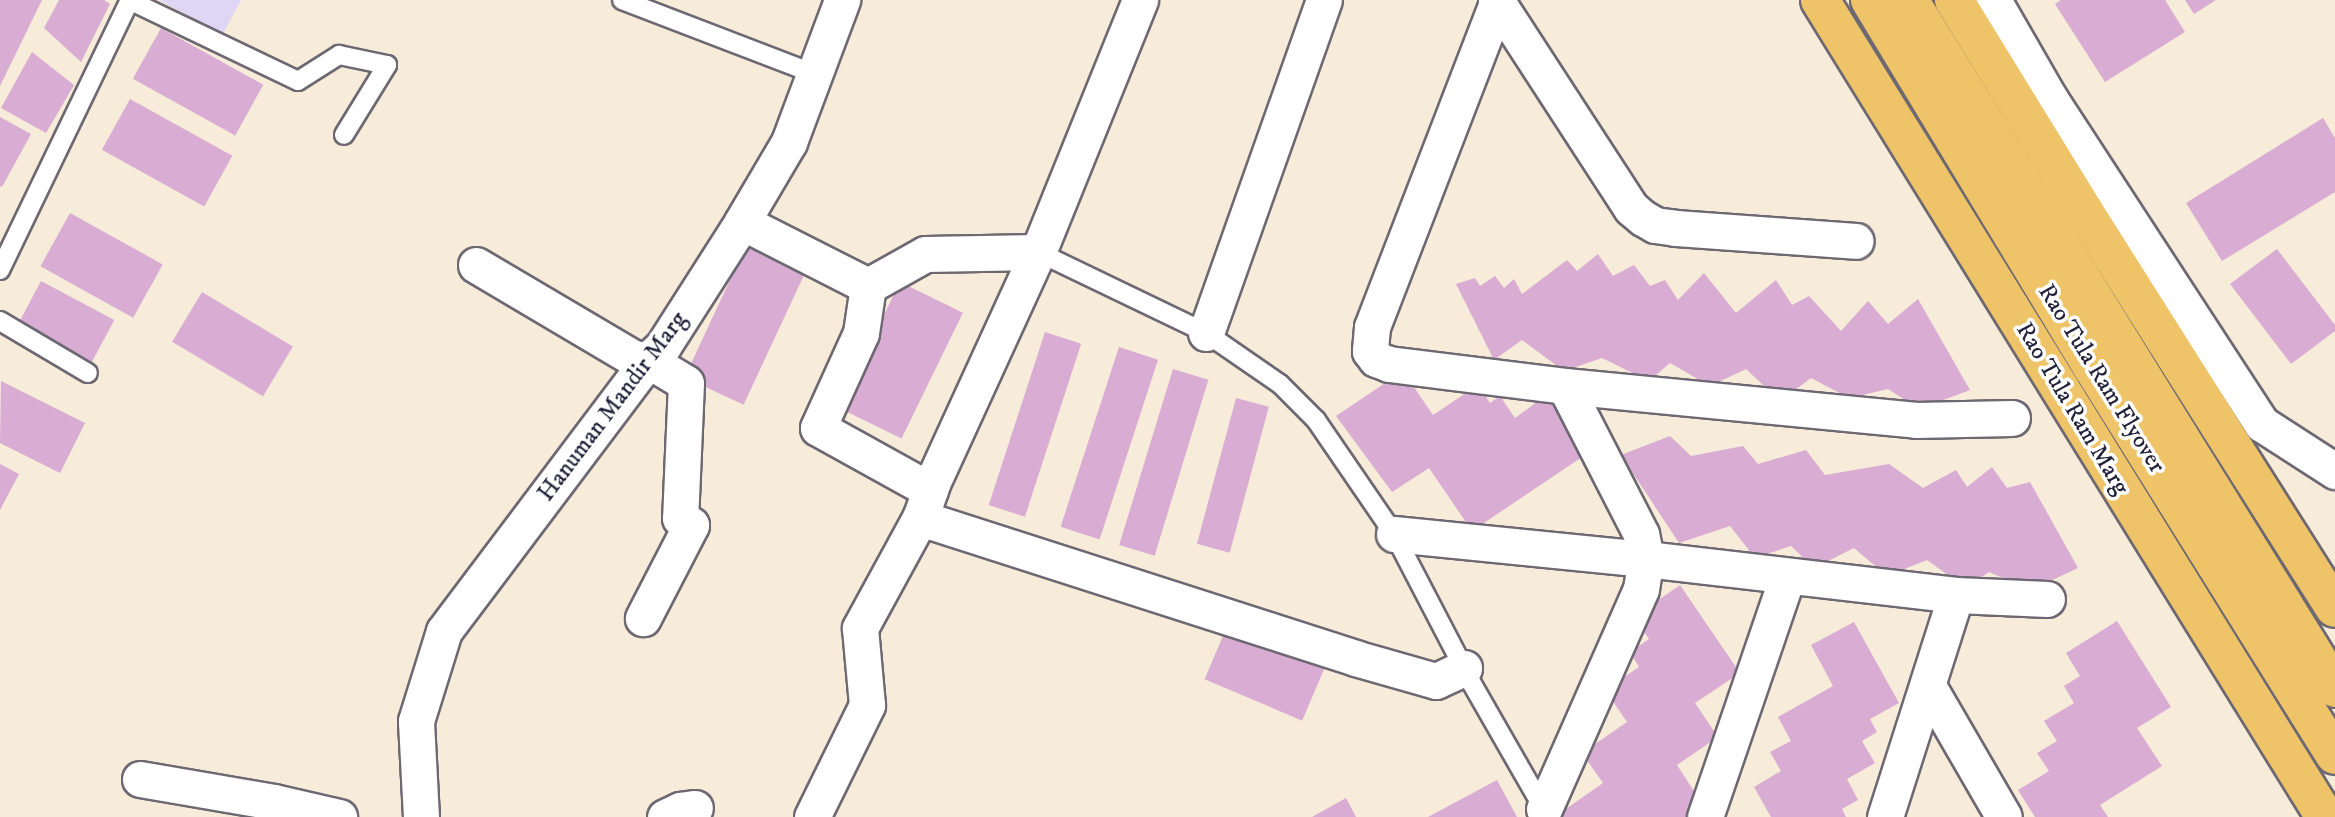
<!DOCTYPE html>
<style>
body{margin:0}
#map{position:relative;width:2335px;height:817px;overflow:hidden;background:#f7ebd9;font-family:"IM FELL DW Pica",serif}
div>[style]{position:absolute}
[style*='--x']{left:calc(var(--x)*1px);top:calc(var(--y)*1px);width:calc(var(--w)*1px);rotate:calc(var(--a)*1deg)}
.built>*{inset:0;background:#dfd5f5}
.building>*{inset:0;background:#d9acd3;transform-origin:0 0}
.roads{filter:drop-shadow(2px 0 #6d6872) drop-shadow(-2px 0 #6d6872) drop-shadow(0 2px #6d6872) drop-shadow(0 -2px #6d6872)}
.lane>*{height:18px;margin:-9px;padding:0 9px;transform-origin:9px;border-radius:9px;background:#fff}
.street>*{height:35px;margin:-17.5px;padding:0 17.5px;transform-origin:17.5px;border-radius:17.5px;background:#fff}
.primary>*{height:38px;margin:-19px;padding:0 19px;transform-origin:19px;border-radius:19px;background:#efc469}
.highway>*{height:38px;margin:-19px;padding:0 19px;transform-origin:19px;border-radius:19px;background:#efc469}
span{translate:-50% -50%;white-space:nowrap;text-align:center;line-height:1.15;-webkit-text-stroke:7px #fff;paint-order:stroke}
.street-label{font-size:24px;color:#22223b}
</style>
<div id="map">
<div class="built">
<div style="clip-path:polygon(159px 0,241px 0,223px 34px)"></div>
</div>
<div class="building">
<div style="clip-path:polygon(0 0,42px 0,0 86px)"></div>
<div style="clip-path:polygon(59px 0,104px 0,110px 4px,81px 62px,44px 28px)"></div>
<div style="clip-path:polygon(2061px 0,2165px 0,2185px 32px,2105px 82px,2055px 4px)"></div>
<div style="clip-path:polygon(2185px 0,2216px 0,2194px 14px)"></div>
<div style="left:161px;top:28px;width:117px;height:58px;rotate:29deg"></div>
<div style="clip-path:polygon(32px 52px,74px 85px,46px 133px,1px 108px)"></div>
<div style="left:130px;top:99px;width:117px;height:58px;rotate:29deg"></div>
<div style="clip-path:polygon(0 117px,31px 134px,2px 187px,0 186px)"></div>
<div style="clip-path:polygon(2323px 118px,2335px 138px,2335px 192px,2222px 261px,2186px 203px)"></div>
<div style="left:70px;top:213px;width:106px;height:61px;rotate:29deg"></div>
<div style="left:751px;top:235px;width:65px;height:157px;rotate:25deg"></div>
<div style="clip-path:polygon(2277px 249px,2335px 325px,2335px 331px,2291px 364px,2230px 284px)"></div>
<div style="clip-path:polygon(1598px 254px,1613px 276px,1634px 265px,1650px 286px,1665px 280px,1678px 300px,1704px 273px,1736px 313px,1776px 280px,1792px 305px,1809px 296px,1841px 331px,1868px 301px,1888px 324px,1918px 299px,1970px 390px,1919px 409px,1888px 389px,1849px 398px,1811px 378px,1780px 401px,1746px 369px,1710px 386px,1670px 363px,1649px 381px,1602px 358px,1564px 371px,1522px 340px,1494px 360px,1456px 284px,1475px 278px,1480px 286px,1495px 276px,1504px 288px,1514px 279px,1522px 294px,1567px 260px,1577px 271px)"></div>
<div style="left:41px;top:281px;width:83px;height:50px;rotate:28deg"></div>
<div style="left:900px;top:282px;width:70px;height:140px;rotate:26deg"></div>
<div style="left:202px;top:292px;width:106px;height:58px;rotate:31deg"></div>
<div style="left:1045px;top:332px;width:38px;height:182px;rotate:18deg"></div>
<div style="left:1119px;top:347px;width:41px;height:189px;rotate:18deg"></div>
<div style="left:1173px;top:369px;width:37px;height:184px;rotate:17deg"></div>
<div style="clip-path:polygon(1403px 371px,1433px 415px,1478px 385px,1490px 403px,1500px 396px,1515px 418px,1548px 394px,1588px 453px,1472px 531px,1429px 468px,1392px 492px,1336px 416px)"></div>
<div style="clip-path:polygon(1px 381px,85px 423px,60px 473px,0 443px)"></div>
<div style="left:1236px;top:398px;width:34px;height:151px;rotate:15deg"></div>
<div style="clip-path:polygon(1670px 436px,1691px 456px,1743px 446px,1758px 464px,1806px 450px,1825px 475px,1889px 464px,1923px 488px,1956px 470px,1967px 487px,1992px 467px,2007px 488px,2030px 482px,2078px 568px,2031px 590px,1989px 572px,1966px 588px,1927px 560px,1887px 576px,1854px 548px,1814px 568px,1791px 546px,1755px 558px,1730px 526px,1679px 543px,1621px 455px)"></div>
<div style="clip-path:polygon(0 464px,19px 474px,0 510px)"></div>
<div style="clip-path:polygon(1680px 585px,1740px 673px,1695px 703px,1718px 737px,1677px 765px,1703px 805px,1685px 817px,1563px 817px,1560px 813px,1603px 783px,1582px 753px,1627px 722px,1605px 690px,1639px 667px,1630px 652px,1649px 639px,1634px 617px)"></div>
<div style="clip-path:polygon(2117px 621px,2171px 707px,2137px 728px,2162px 766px,2100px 805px,2108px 817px,2035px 817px,2018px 790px,2049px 771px,2037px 753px,2057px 741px,2044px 721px,2074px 703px,2064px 686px,2080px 676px,2066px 653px)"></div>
<div style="clip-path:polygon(1854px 622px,1899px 703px,1870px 719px,1877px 732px,1862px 741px,1875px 763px,1847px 779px,1858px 800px,1842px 809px,1846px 817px,1771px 817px,1754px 787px,1781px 771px,1770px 752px,1791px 741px,1778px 717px,1833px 686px,1811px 645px)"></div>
<div style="left:1228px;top:624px;width:106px;height:60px;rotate:23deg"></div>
<div style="clip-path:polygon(1497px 780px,1517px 817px,1428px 817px)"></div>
<div style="clip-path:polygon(1346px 798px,1356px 817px,1312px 817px)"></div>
</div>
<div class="roads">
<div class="lane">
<div style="--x:622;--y:0;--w:207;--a:21"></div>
<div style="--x:131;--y:1;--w:185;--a:25.6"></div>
<div style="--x:298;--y:81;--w:49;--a:-32.4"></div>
<div style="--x:339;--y:55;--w:49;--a:11.8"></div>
<div style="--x:387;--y:65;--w:82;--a:121.6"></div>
<div style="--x:1038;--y:252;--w:187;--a:25.7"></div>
<div style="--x:1206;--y:333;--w:90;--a:34.6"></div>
<div style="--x:1280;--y:384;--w:51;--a:45"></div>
<div style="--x:1316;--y:420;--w:138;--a:55.6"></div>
<div style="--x:1394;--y:534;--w:167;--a:62.5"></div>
<div style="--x:1471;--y:682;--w:149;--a:60.2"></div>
<div style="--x:0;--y:270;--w:300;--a:-64.3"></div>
<div style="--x:0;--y:321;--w:102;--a:30.6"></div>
</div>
<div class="street">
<div style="--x:1140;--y:0;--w:272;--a:112"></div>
<div style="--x:1038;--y:252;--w:255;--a:114.6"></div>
<div style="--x:932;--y:484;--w:36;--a:109"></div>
<div style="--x:920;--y:518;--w:457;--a:17.8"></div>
<div style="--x:1355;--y:658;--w:84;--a:15.9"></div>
<div style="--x:1436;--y:681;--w:31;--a:-25"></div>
<div style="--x:1496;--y:0;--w:248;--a:57"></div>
<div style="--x:1631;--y:208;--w:16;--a:40"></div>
<div style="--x:1643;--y:218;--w:14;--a:30"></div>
<div style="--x:1655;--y:225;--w:21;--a:8"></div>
<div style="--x:1676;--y:228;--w:180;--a:4.1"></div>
<div style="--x:1993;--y:0;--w:114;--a:60.1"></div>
<div style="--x:2050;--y:99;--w:388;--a:56.9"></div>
<div style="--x:2262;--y:424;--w:87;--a:32.8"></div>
<div style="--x:1497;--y:3;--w:347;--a:111.1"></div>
<div style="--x:1372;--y:327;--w:24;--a:95"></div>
<div style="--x:1370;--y:351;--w:10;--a:53"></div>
<div style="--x:1376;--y:359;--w:14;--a:21"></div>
<div style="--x:1389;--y:364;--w:177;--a:7.1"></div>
<div style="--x:1565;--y:386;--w:353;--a:5.5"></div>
<div style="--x:1916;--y:420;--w:96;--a:-1.2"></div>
<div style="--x:742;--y:222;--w:141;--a:26.9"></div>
<div style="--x:868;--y:286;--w:65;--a:-29.3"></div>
<div style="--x:925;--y:254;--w:113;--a:-1"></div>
<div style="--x:476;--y:265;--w:182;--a:30.6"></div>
<div style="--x:633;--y:358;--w:15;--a:8"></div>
<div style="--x:648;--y:360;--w:44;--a:31.2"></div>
<div style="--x:686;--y:383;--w:135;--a:92.5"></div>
<div style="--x:680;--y:518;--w:13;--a:32"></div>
<div style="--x:691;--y:525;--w:105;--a:117.3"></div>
<div style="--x:868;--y:286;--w:48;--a:98.5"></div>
<div style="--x:861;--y:333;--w:104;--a:114.4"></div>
<div style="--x:818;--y:428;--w:128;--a:29"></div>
<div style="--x:1206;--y:333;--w:353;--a:-70.5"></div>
<div style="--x:1394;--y:534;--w:253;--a:5.7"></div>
<div style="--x:1646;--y:559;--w:312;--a:6.6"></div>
<div style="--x:1956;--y:595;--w:91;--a:2.5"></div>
<div style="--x:1928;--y:686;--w:151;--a:59.9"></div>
<div style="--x:140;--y:779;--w:136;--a:9.7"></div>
<div style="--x:274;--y:802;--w:67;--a:13"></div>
<div style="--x:1544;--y:809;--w:240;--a:-66.2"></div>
<div style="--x:1641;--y:589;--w:30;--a:-81"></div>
<div style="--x:1646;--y:559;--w:25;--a:-101"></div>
<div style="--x:1641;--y:534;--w:166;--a:-117.2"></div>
<div style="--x:421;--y:817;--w:96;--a:-93"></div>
<div style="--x:416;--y:721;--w:94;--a:-72.7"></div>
<div style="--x:444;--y:631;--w:339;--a:-53"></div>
<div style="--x:648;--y:360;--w:21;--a:-43"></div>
<div style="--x:663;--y:346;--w:135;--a:-57.4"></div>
<div style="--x:736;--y:232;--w:104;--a:-59.5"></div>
<div style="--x:789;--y:142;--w:152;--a:-69.5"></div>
<div style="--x:665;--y:817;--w:17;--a:-25"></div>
<div style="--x:680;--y:810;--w:15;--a:-8"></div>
<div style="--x:812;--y:817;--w:125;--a:-63.8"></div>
<div style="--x:867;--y:705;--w:77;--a:-95.2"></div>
<div style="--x:860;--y:628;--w:125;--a:-61.4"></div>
<div style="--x:1705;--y:817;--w:254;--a:-71.1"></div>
<div style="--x:1885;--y:817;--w:233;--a:-72.3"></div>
</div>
<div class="primary">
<div style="--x:1820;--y:0;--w:960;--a:58.28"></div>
<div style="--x:1954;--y:0;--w:250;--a:58.4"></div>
<div style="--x:2085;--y:213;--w:467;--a:57.7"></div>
</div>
<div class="highway">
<div style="--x:1870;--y:0;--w:430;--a:58.8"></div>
<div style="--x:2093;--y:368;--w:456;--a:58"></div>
<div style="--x:1909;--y:0;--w:809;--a:58.23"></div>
</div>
</div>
<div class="street-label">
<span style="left:2101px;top:379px;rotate:58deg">Rao Tula Ram Flyover</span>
<span style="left:613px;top:407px;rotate:-53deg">Hanuman Mandir Marg</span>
<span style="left:2072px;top:409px;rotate:59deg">Rao Tula Ram Marg</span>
</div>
</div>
